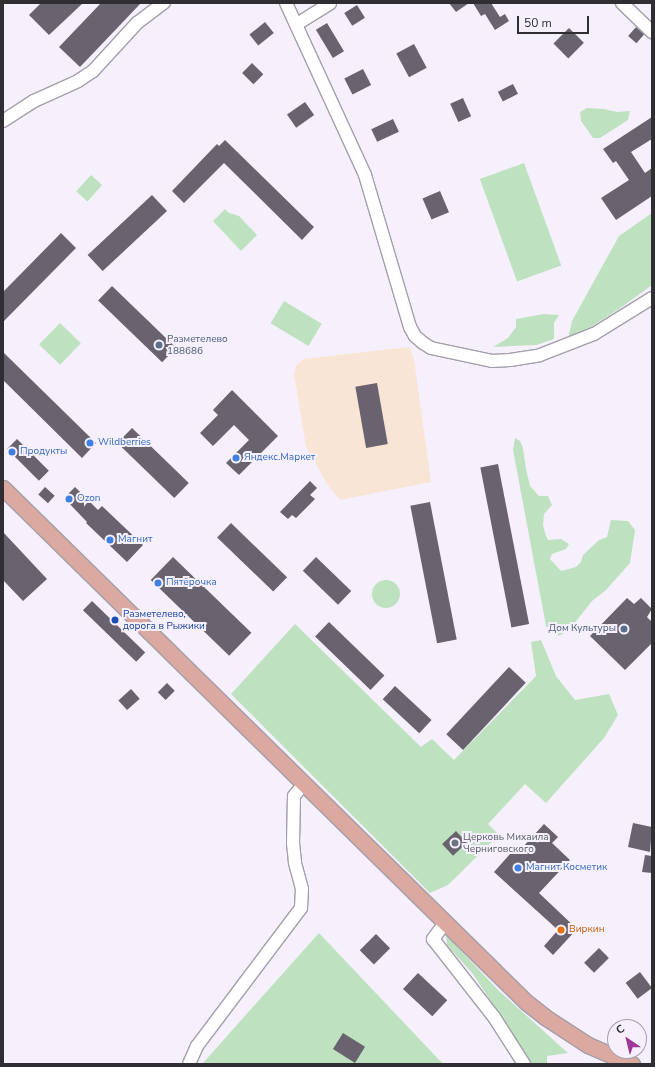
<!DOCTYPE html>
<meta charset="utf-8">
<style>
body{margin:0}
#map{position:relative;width:655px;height:1067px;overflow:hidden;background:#f6f0fd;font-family:"Nunito Sans",sans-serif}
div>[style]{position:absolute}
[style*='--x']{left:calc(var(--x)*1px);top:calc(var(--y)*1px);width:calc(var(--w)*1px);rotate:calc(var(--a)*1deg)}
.education>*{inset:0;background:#f9e5d6}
.green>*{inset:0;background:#bee2bf;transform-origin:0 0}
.round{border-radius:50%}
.building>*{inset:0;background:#68636e;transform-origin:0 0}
.roads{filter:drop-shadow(1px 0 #a49fab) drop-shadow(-1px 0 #a49fab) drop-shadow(0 1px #a49fab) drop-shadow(0 -1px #a49fab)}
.minor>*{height:12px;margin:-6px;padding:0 6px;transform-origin:6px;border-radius:6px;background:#fff}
.major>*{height:15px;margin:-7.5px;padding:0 7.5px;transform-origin:7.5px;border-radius:7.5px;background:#dba99f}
.dots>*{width:11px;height:11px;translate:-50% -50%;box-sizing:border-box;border:2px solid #f6f0fd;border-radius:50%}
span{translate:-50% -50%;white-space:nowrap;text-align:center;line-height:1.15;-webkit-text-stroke:4px #f6f0fd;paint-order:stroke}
.service-label{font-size:10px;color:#4e5e75}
.left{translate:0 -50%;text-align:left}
.right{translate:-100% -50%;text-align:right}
.shop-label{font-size:10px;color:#366cbe}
.transit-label{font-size:10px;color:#164399}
.worship-label{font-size:10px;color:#5b616d}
.food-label{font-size:10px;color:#c56008}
.frame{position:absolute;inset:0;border:4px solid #302e32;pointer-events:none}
.north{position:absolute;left:607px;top:1019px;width:40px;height:40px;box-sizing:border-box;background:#f6f0fd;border:1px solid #a7a2ac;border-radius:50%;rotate:325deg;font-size:11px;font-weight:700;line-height:16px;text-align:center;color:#302e32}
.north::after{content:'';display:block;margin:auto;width:14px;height:18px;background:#9e3598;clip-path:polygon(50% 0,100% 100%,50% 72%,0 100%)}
.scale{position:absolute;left:517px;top:16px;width:72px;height:18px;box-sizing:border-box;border:2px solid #302e32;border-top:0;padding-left:5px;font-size:12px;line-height:14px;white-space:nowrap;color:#302e32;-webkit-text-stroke:3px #f6f0fd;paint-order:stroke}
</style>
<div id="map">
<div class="education">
<div style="clip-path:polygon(409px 347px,414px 359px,431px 482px,340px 500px,329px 487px,306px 447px,294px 374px,296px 366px,303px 359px)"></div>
</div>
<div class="green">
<div style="clip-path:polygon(587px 108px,604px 109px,617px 112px,630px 111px,628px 120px,600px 138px,593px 138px,581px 121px,580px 112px)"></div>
<div style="left:524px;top:163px;width:109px;height:47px;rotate:70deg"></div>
<div style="left:91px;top:175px;width:15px;height:22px;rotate:42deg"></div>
<div style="clip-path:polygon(225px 209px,229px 213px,239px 216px,257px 235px,241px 251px,213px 221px)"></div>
<div style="clip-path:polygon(652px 213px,652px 285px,619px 309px,577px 336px,568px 339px,572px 321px,619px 236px)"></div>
<div style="left:284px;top:301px;width:44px;height:26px;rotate:31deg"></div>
<div style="clip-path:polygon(544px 314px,559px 315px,554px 323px,554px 339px,536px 345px,493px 347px,508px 338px,516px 327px,516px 319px)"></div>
<div style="left:60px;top:323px;width:29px;height:30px;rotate:44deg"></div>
<div style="clip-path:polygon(515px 438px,520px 441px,523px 448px,526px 469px,530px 486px,539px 496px,548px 496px,552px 505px,544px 514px,543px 525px,546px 536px,548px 540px,561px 539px,569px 544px,566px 549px,552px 554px,550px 559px,561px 571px,576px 567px,581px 562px,583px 555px,599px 540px,607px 537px,611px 520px,628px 521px,635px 530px,630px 563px,606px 590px,592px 601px,570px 629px,559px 636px,546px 626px,513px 450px)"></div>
<div class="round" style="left:372px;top:580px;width:28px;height:28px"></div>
<div style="clip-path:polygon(295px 624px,421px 747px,432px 739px,454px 760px,536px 676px,531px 642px,541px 640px,556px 676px,575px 700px,609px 694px,618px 715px,604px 738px,546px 803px,525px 784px,488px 824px,499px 835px,448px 885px,430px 893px,231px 694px)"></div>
<div style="clip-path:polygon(319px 933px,443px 1064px,202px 1064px)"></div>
<div style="clip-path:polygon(446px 935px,499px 991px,568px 1053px,547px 1056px,547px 1064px,532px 1064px,473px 974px,447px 945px)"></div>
</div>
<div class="building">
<div style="clip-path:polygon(41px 3px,83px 3px,49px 35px,29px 15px)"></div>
<div style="clip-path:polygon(101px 3px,141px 3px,80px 67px,59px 47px)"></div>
<div style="clip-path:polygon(449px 3px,469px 3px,456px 12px)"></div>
<div style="clip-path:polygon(473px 3px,491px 3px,500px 17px,505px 14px,509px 21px,495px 30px,485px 14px,481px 16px)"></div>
<div style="left:357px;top:5px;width:15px;height:15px;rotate:58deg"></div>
<div style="left:265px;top:22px;width:14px;height:20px;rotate:51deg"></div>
<div style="left:327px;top:23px;width:33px;height:13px;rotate:59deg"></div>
<div style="left:636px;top:27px;width:11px;height:12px;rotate:41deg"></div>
<div style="left:569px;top:28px;width:21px;height:22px;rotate:45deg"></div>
<div style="left:414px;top:44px;width:27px;height:20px;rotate:62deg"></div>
<div style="left:252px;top:63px;width:16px;height:14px;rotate:45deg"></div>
<div style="left:363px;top:69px;width:18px;height:21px;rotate:63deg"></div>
<div style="left:513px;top:84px;width:11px;height:17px;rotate:63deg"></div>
<div style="left:463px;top:98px;width:20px;height:14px;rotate:66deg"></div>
<div style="left:305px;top:102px;width:16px;height:22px;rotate:55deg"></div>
<div style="clip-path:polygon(652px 117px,652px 139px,631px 152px,645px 173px,652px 168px,652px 196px,616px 220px,601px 198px,629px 180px,616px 161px,613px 163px,603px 149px)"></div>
<div style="left:393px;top:119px;width:14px;height:24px;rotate:65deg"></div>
<div style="clip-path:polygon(225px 140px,314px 227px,302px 240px,224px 163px,184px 203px,172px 191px,217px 144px,219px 146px)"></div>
<div style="left:440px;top:191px;width:23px;height:19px;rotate:67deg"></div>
<div style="left:152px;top:195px;width:22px;height:88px;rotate:47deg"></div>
<div style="clip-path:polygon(61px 233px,76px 248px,3px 322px,3px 292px)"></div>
<div style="left:112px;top:286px;width:89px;height:20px;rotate:44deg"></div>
<div style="clip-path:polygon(3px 352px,96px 443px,82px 458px,3px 380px)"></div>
<div style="left:377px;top:383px;width:62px;height:22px;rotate:80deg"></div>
<div style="clip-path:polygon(232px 390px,278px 436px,239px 475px,226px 463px,249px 440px,234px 425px,213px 446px,200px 433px,218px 415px,213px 410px)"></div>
<div style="left:132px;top:428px;width:79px;height:21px;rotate:44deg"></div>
<div style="left:17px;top:439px;width:45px;height:14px;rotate:45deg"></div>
<div style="left:498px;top:464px;width:163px;height:18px;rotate:79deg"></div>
<div style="clip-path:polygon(310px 481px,317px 488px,310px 495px,315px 499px,296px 518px,292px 515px,288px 519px,280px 512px)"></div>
<div style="left:45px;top:487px;width:13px;height:10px;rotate:42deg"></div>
<div style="clip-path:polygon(75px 487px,98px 510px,102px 506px,143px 545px,127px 562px,86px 523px,87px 522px,64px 498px)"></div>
<div style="left:430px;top:502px;width:140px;height:20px;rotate:79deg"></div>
<div style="left:231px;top:523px;width:78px;height:20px;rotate:44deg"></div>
<div style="clip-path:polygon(3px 532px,47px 579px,23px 601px,3px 580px)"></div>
<div style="left:173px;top:557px;width:109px;height:32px;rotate:44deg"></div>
<div style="left:316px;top:557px;width:49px;height:19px;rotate:44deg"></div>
<div style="clip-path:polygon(627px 598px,634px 604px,641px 598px,652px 609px,647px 617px,652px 622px,652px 643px,625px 670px,590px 636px)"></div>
<div style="left:92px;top:601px;width:74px;height:13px;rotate:44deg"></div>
<div style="left:329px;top:622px;width:77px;height:20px;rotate:44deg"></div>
<div style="left:509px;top:667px;width:23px;height:92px;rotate:43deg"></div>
<div style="left:167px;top:683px;width:11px;height:13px;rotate:45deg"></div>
<div style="left:395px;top:686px;width:50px;height:18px;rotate:43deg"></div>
<div style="left:131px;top:689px;width:13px;height:17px;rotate:48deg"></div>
<div style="clip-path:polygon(633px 823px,652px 827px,650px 852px,628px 847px)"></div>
<div style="clip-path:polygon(544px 824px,558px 837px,552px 843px,570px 860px,539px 893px,577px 929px,553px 955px,544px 946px,558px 930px,494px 872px,518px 845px,522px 848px)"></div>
<div style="left:456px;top:831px;width:16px;height:19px;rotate:47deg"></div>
<div style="clip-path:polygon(645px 855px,652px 856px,652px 873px,642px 872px)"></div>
<div style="left:376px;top:934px;width:20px;height:23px;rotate:45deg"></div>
<div style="left:599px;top:948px;width:14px;height:21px;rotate:45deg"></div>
<div style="left:640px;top:972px;width:20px;height:18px;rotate:53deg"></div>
<div style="left:418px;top:973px;width:40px;height:22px;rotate:43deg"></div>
<div style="left:343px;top:1033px;width:26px;height:19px;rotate:32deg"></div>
</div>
<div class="roads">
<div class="minor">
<div style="--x:286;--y:3;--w:189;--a:65.3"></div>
<div style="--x:365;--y:175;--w:159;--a:73.5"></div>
<div style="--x:410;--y:327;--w:10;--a:61"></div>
<div style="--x:415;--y:336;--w:11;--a:41"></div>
<div style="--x:423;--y:343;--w:9;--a:32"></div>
<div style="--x:431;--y:348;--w:62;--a:12"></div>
<div style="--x:492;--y:361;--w:18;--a:-3"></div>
<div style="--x:510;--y:360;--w:30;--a:-9"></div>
<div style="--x:540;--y:355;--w:58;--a:-21.3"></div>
<div style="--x:594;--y:334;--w:68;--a:-31.8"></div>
<div style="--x:622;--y:3;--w:42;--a:44"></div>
<div style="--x:297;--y:24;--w:39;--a:-32"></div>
<div style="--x:3;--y:121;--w:37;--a:-33"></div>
<div style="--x:34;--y:101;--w:48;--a:-24.4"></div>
<div style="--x:78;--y:81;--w:18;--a:-34"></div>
<div style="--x:93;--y:71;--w:65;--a:-47.5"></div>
<div style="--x:137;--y:23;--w:34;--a:-37"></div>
<div style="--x:444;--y:924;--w:19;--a:126"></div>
<div style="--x:433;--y:939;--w:99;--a:52"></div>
<div style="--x:494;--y:1017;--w:56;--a:57.4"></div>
<div style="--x:189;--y:1064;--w:20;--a:-66"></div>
<div style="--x:197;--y:1046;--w:173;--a:-53"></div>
<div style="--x:301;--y:908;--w:19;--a:-87"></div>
<div style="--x:302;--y:889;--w:28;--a:-105"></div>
<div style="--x:295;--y:862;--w:19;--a:-96"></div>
<div style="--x:293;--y:843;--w:47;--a:-88.8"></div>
<div style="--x:294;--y:796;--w:14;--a:-51"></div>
</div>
<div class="major">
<div style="--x:3;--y:488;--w:733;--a:44.5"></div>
<div style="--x:526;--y:1002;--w:24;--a:38"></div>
<div style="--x:545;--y:1017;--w:51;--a:33.1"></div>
<div style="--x:588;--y:1045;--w:48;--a:23.4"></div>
</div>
</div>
<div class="dots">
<div style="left:159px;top:345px;background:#5c6f8a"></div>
<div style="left:90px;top:443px;background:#3f7fe0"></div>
<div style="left:12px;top:452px;background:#3f7fe0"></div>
<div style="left:236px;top:458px;background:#3f7fe0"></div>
<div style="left:69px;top:499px;background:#3f7fe0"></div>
<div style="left:110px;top:540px;background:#3f7fe0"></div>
<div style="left:158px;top:583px;background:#3f7fe0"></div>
<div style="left:115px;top:620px;background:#1a4fb4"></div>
<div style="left:624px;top:629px;background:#5c6f8a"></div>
<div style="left:455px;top:843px;background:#6b7280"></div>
<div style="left:518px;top:868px;background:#3f7fe0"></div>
<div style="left:561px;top:930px;background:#e8710a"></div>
</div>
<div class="service-label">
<span class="left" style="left:167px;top:345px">Разметелево<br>188686</span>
<span class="right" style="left:616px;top:629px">Дом Культуры</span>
</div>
<div class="shop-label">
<span class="left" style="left:98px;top:443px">Wildberries</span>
<span class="left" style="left:20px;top:452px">Продукты</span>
<span class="left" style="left:244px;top:458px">Яндекс.Маркет</span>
<span class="left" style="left:77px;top:499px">Ozon</span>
<span class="left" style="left:118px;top:540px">Магнит</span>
<span class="left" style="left:166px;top:583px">Пятёрочка</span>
<span class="left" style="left:526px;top:868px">Магнит Косметик</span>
</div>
<div class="transit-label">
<span class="left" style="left:123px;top:620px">Разметелево,<br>дорога в Рыжики</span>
</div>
<div class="worship-label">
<span class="left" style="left:463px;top:843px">Церковь Михаила<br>Черниговского</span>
</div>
<div class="food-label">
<span class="left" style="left:569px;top:930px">Виркин</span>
</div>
<div class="frame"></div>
<div class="north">С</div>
<div class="scale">50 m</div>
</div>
